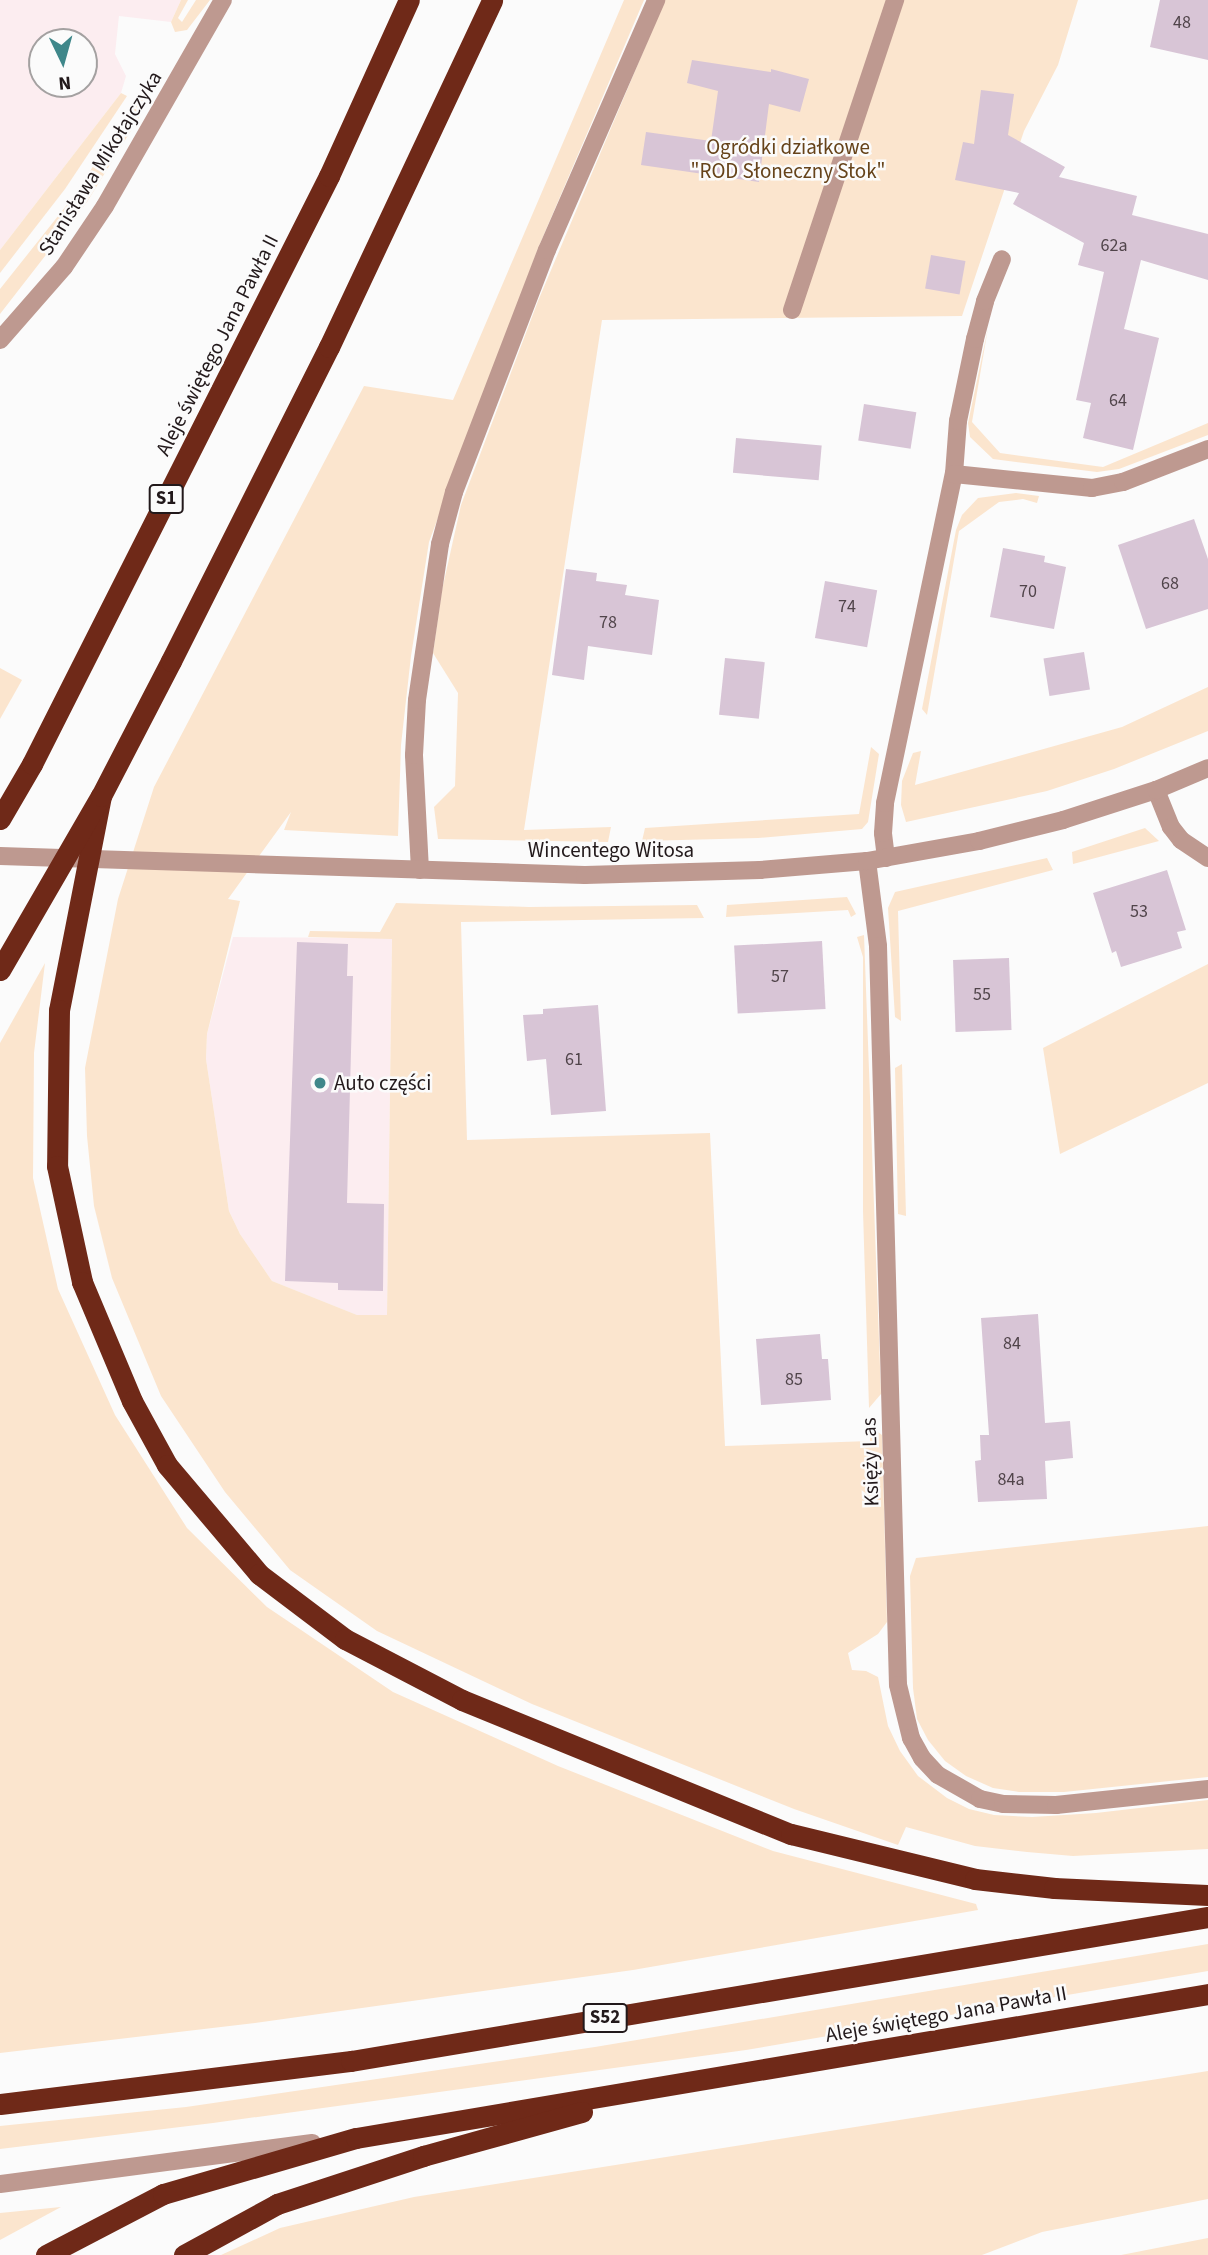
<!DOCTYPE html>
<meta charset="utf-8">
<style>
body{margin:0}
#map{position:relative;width:1208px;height:2255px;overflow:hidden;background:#fbfbfb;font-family:"Source Sans 3",sans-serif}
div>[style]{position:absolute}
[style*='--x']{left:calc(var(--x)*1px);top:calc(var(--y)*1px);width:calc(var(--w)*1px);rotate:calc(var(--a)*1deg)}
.built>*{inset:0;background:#fcedf0}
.green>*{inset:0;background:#fbe5ce}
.building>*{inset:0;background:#d8c5d6;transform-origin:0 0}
.service>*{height:18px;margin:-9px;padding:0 9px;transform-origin:9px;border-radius:9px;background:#be9990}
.minor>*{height:18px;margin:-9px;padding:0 9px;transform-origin:9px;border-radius:9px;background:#be9990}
.tertiary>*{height:18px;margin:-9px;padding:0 9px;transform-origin:9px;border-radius:9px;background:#be9990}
.motorway>*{height:21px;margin:-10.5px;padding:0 10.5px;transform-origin:10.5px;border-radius:10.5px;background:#6f2918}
.dots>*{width:19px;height:19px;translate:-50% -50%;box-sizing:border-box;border:4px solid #fbfbfb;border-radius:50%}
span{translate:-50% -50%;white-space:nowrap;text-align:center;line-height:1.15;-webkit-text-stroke:5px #fbfbfb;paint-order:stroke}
.number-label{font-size:18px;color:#50444a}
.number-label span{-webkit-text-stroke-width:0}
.shield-label span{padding:2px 5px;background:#fbfbfb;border:2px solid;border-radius:5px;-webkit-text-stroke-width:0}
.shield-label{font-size:19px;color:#22191b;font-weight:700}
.park-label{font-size:21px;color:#66431a}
.street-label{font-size:21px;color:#22191b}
.poi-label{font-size:21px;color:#22191b}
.left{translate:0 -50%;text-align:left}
.north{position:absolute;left:28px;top:28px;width:70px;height:70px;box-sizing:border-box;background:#fbfbfb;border:2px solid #a4a1a1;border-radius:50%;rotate:175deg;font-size:19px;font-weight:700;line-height:28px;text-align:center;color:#22191b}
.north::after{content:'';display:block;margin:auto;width:24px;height:32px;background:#3f878a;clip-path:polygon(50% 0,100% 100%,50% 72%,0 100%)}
</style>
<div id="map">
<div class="built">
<div style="clip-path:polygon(evenodd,0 0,181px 0,171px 22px,119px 16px,115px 54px,126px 76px,121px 93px,0 250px,0 0,42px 42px,84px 42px,84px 84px,42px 84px,42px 42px)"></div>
<div style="clip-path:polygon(233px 937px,392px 938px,387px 1316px,357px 1315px,272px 1281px,240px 1234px,229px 1211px,206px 1059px,207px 1034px)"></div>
</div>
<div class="green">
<div style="clip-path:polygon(181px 0,188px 0,178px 18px,182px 22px,196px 0,210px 0,187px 30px,175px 32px,171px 22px)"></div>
<div style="clip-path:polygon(624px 0,644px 0,539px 246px,429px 542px,411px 656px,401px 745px,398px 836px,284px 830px,291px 812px,228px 899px,240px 901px,207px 1034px,206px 1059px,229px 1211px,240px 1234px,272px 1281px,357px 1315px,387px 1315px,392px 939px,308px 937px,310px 931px,380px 932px,396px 903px,529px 907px,697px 905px,704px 918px,461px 922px,467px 1140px,710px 1133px,725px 1446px,870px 1441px,870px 1426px,882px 1435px,887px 1622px,878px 1634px,848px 1653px,852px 1670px,866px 1671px,878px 1677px,888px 1726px,900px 1751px,918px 1776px,947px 1798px,969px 1809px,994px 1815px,1032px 1817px,1096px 1813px,1208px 1800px,1208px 1849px,1073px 1856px,1027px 1852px,975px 1846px,906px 1827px,898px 1845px,794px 1809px,532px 1704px,377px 1631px,290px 1570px,225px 1492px,161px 1396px,112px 1278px,94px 1206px,87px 1136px,85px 1068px,118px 899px,154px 787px,364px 386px,453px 400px)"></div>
<div style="clip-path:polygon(665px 0,1078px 0,1058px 65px,1024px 131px,962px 316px,602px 320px,524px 830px,611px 827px,608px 842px,438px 839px,434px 807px,455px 786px,458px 693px,433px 653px,442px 590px,461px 505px,538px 301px)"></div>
<div style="clip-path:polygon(121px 93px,127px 96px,65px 189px,0 273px,0 250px)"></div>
<div style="clip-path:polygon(142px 99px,148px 103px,87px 202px,0 314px,0 289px,74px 196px,135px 101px)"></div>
<div style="clip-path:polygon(988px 328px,972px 422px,1000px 453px,1103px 467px,1208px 423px,1208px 435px,1119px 469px,1097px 472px,993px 459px,970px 437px,968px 423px)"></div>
<div style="clip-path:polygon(1016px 493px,1039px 496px,1037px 503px,1023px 499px,999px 502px,959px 531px,927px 715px,922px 709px,956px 530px,962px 515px,978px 498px)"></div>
<div style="clip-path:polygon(0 668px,22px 680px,0 719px)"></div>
<div style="clip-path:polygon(1208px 687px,1208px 731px,1114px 769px,1047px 791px,906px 822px,901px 805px,902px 781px,913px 753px,921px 751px,915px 785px,1122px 727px)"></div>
<div style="clip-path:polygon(871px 747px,879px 754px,868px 822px,862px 829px,758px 838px,642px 841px,645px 828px,859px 814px)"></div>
<div style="clip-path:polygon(1145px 828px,1159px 841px,1073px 864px,1072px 852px)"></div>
<div style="clip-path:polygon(1047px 858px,1053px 870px,898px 911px,901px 1021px,895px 1017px,888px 908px,895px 892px)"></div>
<div style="clip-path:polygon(847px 897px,856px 914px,851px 917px,848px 910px,726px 917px,727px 905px)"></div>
<div style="clip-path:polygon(864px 935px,881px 1394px,869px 1408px,863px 1211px,863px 957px,857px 937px)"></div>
<div style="clip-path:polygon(45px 963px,34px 1053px,33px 1178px,58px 1289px,115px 1415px,187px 1528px,267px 1607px,393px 1692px,558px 1766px,773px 1851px,976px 1904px,978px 1910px,633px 1970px,255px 2023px,0 2053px,0 1043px)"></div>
<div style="clip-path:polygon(1208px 964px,1208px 1083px,1060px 1154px,1043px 1048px)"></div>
<div style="clip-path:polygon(902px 1064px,906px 1216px,898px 1214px,895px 1068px)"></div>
<div style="clip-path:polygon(1208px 1526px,1208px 1777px,1064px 1792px,1019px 1792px,993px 1788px,966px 1776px,945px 1761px,928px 1740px,917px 1719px,913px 1688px,910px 1576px,916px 1558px)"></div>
<div style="clip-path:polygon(1208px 1944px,1208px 1971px,746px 2050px,213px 2123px,0 2149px,0 2126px,186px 2107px,595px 2047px)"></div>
<div style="clip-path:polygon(1208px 2071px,1208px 2199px,1042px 2232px,982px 2255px,221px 2255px,280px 2228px,414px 2197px)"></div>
<div style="clip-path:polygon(61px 2207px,0 2240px,0 2213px)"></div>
<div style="clip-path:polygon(1208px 2238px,1208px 2255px,1121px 2255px)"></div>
</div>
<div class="building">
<div style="clip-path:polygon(1160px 0,1208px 0,1208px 60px,1150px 47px)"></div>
<div style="clip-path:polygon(692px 60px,771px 72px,771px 69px,809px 79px,800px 112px,769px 104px,759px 182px,641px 165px,646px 132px,711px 141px,718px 91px,687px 83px)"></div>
<div style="clip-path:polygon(981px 90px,1014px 94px,1008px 135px,1065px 167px,1059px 177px,1137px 196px,1132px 215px,1208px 234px,1208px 280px,1141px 260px,1124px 329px,1159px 338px,1133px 450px,1083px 438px,1091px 403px,1076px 400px,1104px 272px,1078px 265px,1084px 243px,1013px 204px,1019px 193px,955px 180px,963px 142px,974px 144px)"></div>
<div style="left:931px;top:255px;width:35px;height:34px;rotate:10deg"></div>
<div style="left:864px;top:404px;width:53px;height:37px;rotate:9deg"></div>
<div style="left:736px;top:438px;width:86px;height:35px;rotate:5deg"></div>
<div style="clip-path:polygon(1194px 519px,1208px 559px,1208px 609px,1146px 629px,1118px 545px)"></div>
<div style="clip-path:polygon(1003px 548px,1045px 556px,1044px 562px,1066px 567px,1054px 629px,990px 617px)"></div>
<div style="clip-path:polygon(566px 569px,597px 573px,596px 581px,627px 585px,625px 595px,659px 600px,652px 655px,588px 646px,584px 680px,552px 675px)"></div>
<div style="left:825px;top:581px;width:53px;height:58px;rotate:10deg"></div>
<div style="left:1084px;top:652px;width:38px;height:41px;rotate:81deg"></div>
<div style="left:725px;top:658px;width:40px;height:57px;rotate:6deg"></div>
<div style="clip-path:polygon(1167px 870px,1186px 930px,1177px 932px,1182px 948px,1121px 967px,1116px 951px,1112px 953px,1093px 893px)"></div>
<div style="left:822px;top:941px;width:68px;height:88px;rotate:87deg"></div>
<div style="clip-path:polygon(297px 942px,348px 944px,347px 976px,353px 976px,347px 1203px,384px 1204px,383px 1291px,338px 1290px,338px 1283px,285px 1281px)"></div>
<div style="left:1009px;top:958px;width:72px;height:56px;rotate:88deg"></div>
<div style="clip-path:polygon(598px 1005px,606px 1111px,551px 1115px,546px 1059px,527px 1061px,523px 1015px,543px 1014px,543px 1009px)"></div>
<div style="clip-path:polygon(1038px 1314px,1045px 1423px,1070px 1421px,1073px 1458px,1045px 1461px,1047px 1499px,978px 1502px,975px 1461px,981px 1460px,980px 1435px,989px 1435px,981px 1318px)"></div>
<div style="clip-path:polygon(820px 1334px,822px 1359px,828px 1359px,831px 1400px,761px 1405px,756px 1339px)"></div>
</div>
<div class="service">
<div style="--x:792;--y:310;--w:327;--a:-71.6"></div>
<div style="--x:0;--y:340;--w:97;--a:-48.8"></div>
<div style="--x:64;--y:267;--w:73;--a:-56.1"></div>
<div style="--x:105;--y:206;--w:237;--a:-60.2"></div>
<div style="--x:954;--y:474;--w:53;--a:-85.7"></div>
<div style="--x:958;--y:421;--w:84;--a:-78.3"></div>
<div style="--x:975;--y:339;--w:39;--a:-75"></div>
<div style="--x:985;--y:301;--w:45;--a:-68"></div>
<div style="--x:1156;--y:790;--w:40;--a:68"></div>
<div style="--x:1171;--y:827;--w:16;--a:52"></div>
<div style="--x:1181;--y:840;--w:32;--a:34"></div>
<div style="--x:886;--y:858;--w:25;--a:-97"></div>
<div style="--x:883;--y:833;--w:30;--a:-86"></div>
<div style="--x:885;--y:803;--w:336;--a:-78.2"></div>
<div style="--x:954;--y:474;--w:139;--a:5.8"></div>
<div style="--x:1092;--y:488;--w:32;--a:-11"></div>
<div style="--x:1123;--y:482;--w:91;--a:-21.2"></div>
<div style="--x:420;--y:870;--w:115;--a:-93"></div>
<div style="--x:414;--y:755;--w:55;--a:-86.9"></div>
<div style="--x:417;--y:700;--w:158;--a:-81.6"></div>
<div style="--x:440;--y:544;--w:54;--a:-74.9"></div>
<div style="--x:454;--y:492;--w:259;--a:-69"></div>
<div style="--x:547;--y:250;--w:273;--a:-66.4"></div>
<div style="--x:0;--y:2184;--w:315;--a:-7.5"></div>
</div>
<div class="minor">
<div style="--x:867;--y:861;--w:86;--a:82.6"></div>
<div style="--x:878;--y:946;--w:739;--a:88.45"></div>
<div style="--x:898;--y:1685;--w:55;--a:76.2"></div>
<div style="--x:911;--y:1738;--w:23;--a:61"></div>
<div style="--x:922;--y:1758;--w:23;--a:47"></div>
<div style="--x:938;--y:1775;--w:48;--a:29.7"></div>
<div style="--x:980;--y:1799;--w:24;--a:12"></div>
<div style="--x:1003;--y:1804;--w:53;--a:1.1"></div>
<div style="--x:1056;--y:1805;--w:153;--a:-6"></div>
</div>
<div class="tertiary">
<div style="--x:0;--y:856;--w:585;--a:1.86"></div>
<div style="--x:585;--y:875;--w:175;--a:-1.6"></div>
<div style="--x:760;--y:870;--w:107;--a:-4.8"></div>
<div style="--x:867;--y:861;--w:114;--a:-10.1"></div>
<div style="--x:979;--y:841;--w:87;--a:-14"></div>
<div style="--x:1063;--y:820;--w:98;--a:-17.9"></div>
<div style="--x:1156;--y:790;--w:56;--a:-22.9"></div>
</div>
<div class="motorway">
<div style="--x:101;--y:796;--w:218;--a:101.1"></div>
<div style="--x:59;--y:1010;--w:156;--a:90.7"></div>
<div style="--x:57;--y:1166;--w:119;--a:77.8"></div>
<div style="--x:82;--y:1282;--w:129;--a:67.2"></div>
<div style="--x:132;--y:1401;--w:73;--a:61.3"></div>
<div style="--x:167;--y:1465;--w:143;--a:49.8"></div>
<div style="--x:259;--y:1574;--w:108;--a:37.1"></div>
<div style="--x:345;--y:1639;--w:132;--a:27.5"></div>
<div style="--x:462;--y:1700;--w:355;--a:22.2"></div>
<div style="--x:791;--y:1834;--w:189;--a:13.7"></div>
<div style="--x:975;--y:1879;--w:80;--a:6.5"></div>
<div style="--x:1054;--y:1888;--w:154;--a:2.6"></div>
<div style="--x:0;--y:819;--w:64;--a:-59.8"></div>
<div style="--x:32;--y:764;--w:659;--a:-63.2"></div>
<div style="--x:329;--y:176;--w:193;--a:-65.6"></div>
<div style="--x:0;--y:970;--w:201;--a:-59.9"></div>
<div style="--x:101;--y:796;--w:152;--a:-62.6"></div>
<div style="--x:171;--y:661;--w:352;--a:-63.3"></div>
<div style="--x:329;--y:347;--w:383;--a:-64.8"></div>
<div style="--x:0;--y:2104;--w:354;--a:-7"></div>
<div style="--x:351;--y:2061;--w:869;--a:-9.54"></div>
<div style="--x:46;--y:2255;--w:132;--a:-27.5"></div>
<div style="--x:163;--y:2194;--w:201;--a:-16.2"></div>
<div style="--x:356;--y:2138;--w:864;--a:-9.59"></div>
<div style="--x:184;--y:2255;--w:106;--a:-28.7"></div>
<div style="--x:277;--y:2204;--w:154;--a:-18.2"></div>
<div style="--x:423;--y:2156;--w:165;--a:-15.5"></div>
</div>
<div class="dots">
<div style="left:320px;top:1083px;background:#3f878a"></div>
</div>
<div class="number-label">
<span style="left:1182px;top:23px">48</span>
<span style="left:1114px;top:246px">62a</span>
<span style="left:1118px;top:401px">64</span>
<span style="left:1170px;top:584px">68</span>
<span style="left:1028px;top:592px">70</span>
<span style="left:847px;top:607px">74</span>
<span style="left:608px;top:623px">78</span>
<span style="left:1139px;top:912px">53</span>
<span style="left:780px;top:977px">57</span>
<span style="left:982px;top:995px">55</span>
<span style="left:574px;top:1060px">61</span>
<span style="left:1012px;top:1344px">84</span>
<span style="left:794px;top:1380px">85</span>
<span style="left:1011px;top:1480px">84a</span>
</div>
<div class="shield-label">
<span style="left:166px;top:499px">S1</span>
<span style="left:605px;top:2018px">S52</span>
</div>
<div class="park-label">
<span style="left:788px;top:159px">Ogródki działkowe<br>"ROD Słoneczny Stok"</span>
</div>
<div class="street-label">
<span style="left:100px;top:163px;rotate:-58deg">Stanisława Mikołajczyka</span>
<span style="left:217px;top:345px;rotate:-63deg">Aleje świętego Jana Pawła II</span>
<span style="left:611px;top:850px">Wincentego Witosa</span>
<span style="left:870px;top:1462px;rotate:-92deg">Księży Las</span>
<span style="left:946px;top:2014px;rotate:-10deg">Aleje świętego Jana Pawła II</span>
</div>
<div class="poi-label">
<span class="left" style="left:334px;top:1083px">Auto części</span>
</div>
<div class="north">N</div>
</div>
